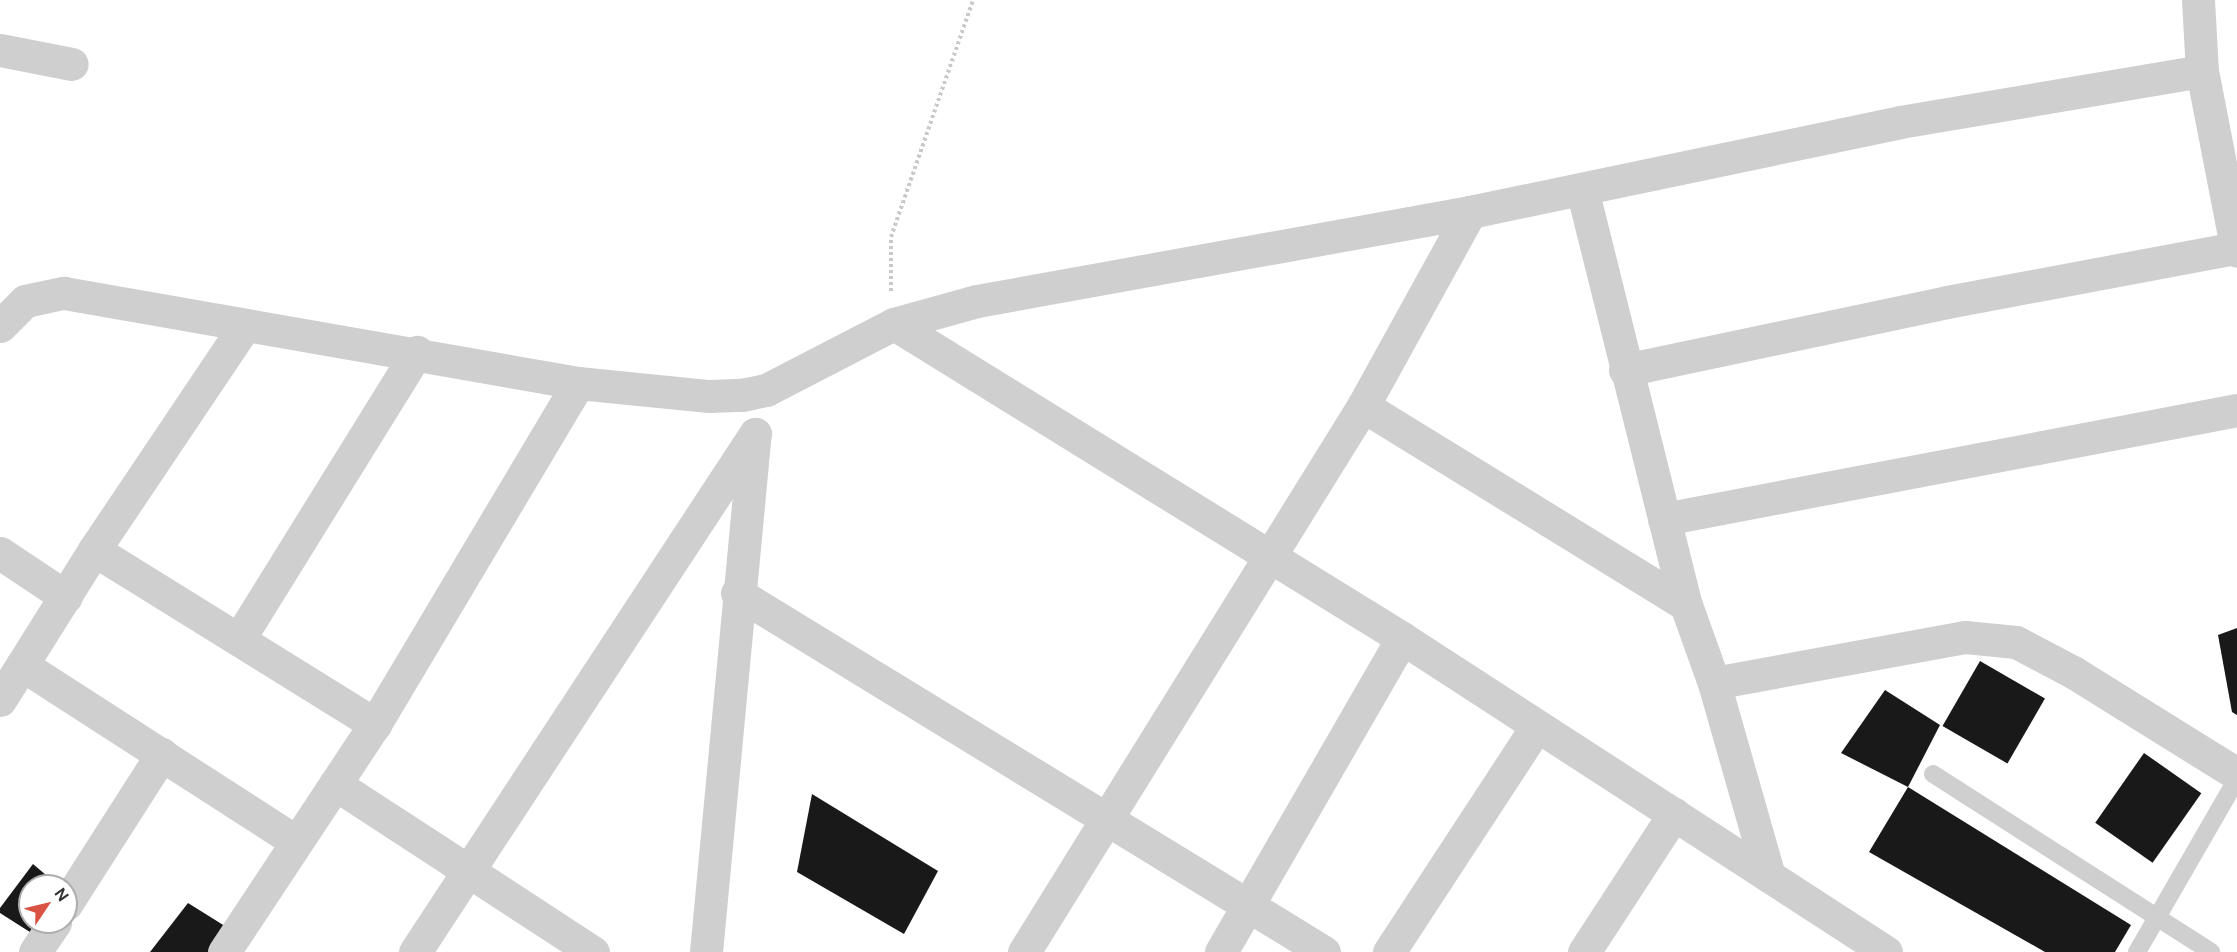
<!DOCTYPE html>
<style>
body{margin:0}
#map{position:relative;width:2237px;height:952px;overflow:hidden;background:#fff;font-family:"DM Sans",sans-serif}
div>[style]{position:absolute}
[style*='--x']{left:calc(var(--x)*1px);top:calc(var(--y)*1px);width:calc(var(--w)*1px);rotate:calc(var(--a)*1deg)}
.building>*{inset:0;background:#191919;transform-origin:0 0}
.path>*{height:4px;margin-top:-2px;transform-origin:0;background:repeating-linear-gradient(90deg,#c9c9c9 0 3px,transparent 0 6px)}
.service>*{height:18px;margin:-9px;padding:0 9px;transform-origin:9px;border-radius:9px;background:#cfcfcf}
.minor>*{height:33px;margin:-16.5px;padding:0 16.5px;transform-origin:16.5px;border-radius:16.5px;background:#cfcfcf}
span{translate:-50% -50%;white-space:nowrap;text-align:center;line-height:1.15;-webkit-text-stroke:6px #fff;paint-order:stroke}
.north{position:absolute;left:18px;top:874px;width:60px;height:60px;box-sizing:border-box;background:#fff;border:2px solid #adadad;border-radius:50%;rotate:55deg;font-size:16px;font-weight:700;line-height:24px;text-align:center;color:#323232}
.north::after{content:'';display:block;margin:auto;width:21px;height:27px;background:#da5243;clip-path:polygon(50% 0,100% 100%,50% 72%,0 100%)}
</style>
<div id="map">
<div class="building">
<div style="clip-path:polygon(2237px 628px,2237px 715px,2232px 712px,2218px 635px)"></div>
<div style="left:1980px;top:661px;width:75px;height:75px;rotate:30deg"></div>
<div style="clip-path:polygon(1885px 690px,1940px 725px,1908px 787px,1841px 753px)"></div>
<div style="left:2144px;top:753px;width:70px;height:85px;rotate:35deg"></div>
<div style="clip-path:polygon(1908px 787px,2131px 925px,2115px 952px,2045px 952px,1869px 852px)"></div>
<div style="clip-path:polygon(812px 794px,938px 871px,904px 934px,797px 872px)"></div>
<div style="clip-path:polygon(33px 864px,59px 886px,30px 886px,30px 922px,41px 922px,33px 934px,0 913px,0 908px)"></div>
<div style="clip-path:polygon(188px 903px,228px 928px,212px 952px,150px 952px)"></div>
</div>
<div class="path">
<div style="--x:891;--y:291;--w:54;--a:-90"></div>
<div style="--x:891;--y:237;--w:251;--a:-70.9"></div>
</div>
<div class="service">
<div style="--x:1933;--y:774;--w:330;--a:32.6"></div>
<div style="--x:2137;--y:952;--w:200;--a:-60"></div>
</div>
<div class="minor">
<div style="--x:2198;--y:0;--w:71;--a:86.8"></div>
<div style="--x:2202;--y:71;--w:183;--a:79"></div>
<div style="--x:0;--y:50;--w:73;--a:11"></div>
<div style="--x:1582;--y:189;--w:429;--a:76"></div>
<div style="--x:1686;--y:605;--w:83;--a:70.3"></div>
<div style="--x:1714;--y:683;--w:201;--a:74.1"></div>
<div style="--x:894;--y:324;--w:597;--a:31.72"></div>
<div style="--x:1402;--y:638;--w:577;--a:32.97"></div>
<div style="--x:0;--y:326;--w:35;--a:-45"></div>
<div style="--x:25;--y:301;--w:40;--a:-12"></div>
<div style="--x:64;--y:293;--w:522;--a:9.93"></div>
<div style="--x:578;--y:383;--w:132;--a:5.7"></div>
<div style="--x:709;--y:396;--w:33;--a:-2"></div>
<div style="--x:742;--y:395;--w:25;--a:-12"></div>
<div style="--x:766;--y:390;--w:144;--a:-27.3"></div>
<div style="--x:894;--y:324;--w:86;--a:-15.5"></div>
<div style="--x:977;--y:301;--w:501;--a:-10.23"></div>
<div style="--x:1470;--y:212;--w:439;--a:-11.8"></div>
<div style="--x:1900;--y:122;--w:306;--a:-9.6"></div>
<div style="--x:1625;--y:370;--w:329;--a:-11.9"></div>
<div style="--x:1947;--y:302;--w:294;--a:-10.6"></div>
<div style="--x:1363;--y:406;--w:379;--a:31.6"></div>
<div style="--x:1664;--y:519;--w:583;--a:-10.77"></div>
<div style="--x:94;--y:550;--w:331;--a:31.8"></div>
<div style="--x:0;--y:553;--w:79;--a:33.7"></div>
<div style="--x:737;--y:593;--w:688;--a:31.45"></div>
<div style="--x:239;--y:639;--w:338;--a:-58.2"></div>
<div style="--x:22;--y:665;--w:325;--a:32.8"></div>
<div style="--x:1714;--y:683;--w:255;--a:-10.4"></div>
<div style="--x:1965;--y:637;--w:51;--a:5.6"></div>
<div style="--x:2016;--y:642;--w:64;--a:27.8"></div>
<div style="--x:2073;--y:672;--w:193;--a:31.9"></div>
<div style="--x:0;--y:700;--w:177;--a:-57.9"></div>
<div style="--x:94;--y:550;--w:271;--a:-56.1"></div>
<div style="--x:335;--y:784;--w:308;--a:33.1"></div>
<div style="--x:66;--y:904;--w:178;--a:-57.4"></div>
<div style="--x:35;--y:952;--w:36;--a:-56"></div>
<div style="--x:224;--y:952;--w:273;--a:-56.5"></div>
<div style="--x:375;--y:724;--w:397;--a:-59.2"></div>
<div style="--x:415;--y:952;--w:620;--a:-56.72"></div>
<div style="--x:706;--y:952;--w:513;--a:-84.63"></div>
<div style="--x:1024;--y:952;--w:643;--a:-58.16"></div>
<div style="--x:1363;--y:406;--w:222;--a:-61.1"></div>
<div style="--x:1221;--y:952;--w:362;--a:-60"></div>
<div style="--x:1389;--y:952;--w:270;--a:-56.8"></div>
<div style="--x:1584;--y:952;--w:165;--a:-56.9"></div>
</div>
<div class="north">N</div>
</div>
